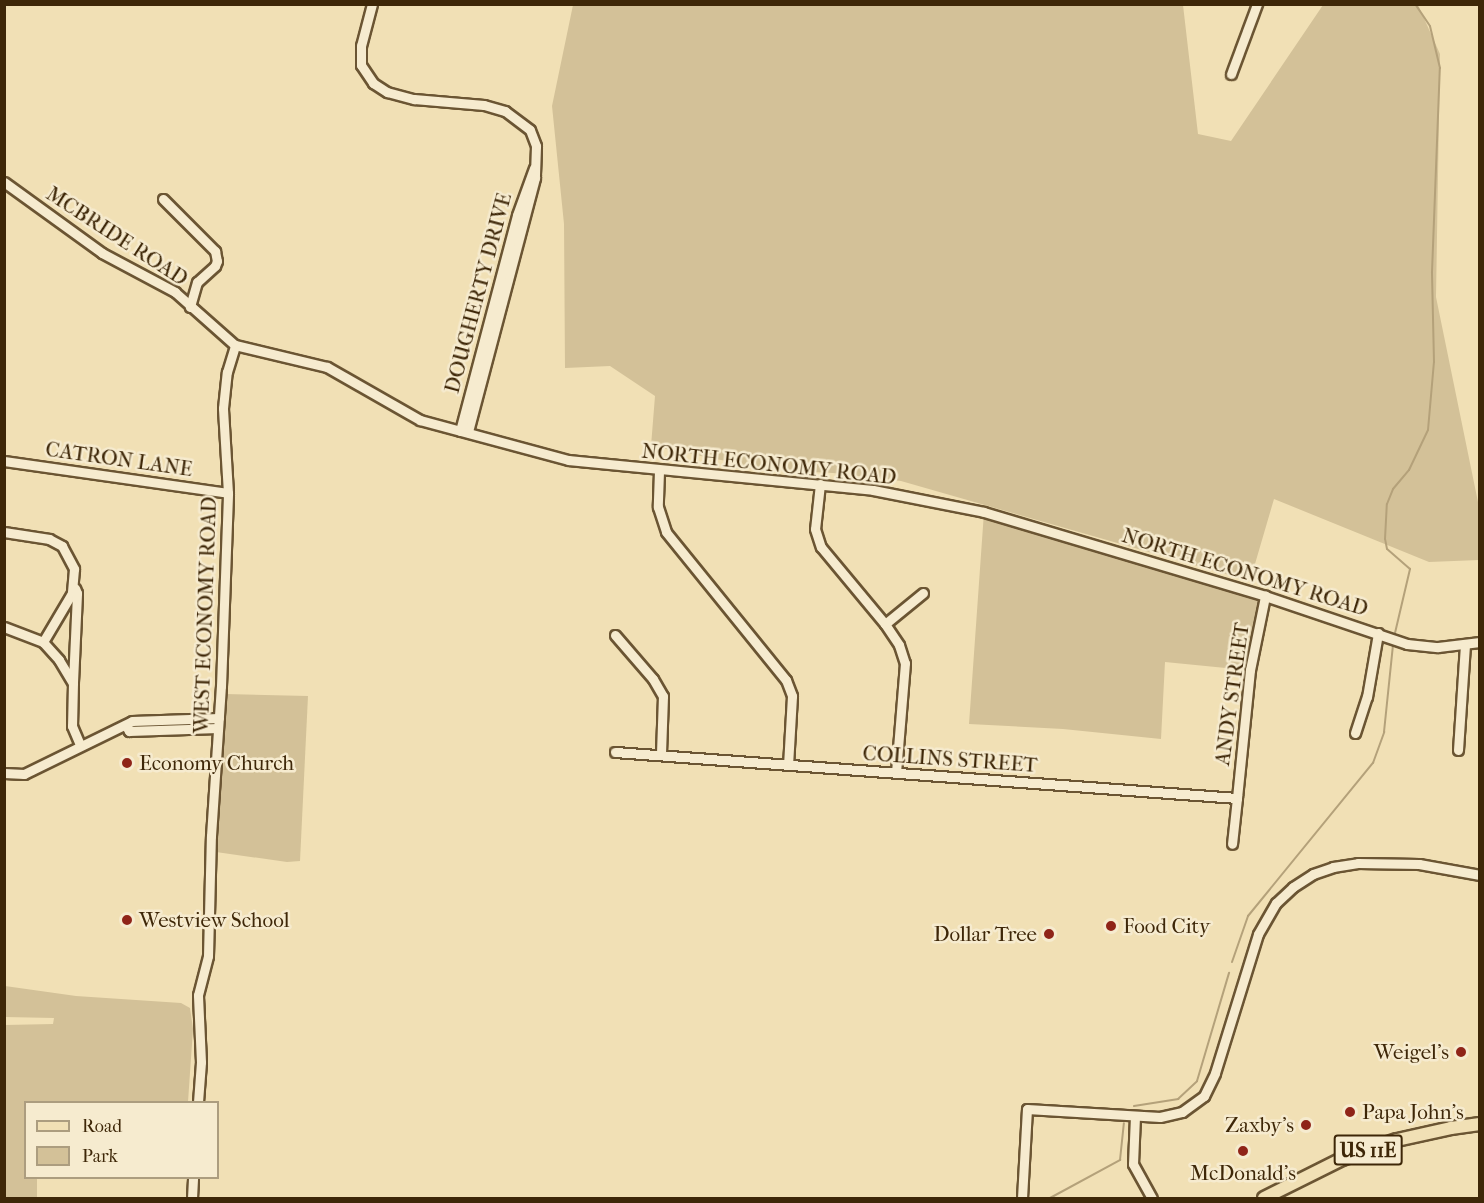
<!DOCTYPE html>
<style>
body{margin:0}
#map{position:relative;width:1484px;height:1203px;overflow:hidden;background:#f1e0b5;font-family:"IM FELL French Canon",serif}
div>[style]{position:absolute}
[style*='--x']{left:calc(var(--x)*1px);top:calc(var(--y)*1px);width:calc(var(--w)*1px);rotate:calc(var(--a)*1deg)}
.green>*{inset:0;background:#d3c198}
.stream>*{height:2px;margin:-1px;padding:0 1px;transform-origin:1px;border-radius:1px;background:#b4a17a}
.roads{filter:drop-shadow(2px 0 #6b5533) drop-shadow(-2px 0 #6b5533) drop-shadow(0 2px #6b5533) drop-shadow(0 -2px #6b5533)}
.minor>*{height:9px;margin:-4.5px;padding:0 4.5px;transform-origin:4.5px;border-radius:4.5px;background:#f6ebcf}
.major>*{height:12px;margin:-6px;padding:0 6px;transform-origin:6px;border-radius:6px;background:#f1e0b5}
.dots>*{width:16px;height:16px;translate:-50% -50%;box-sizing:border-box;border:3px solid #f6ebcf;border-radius:50%}
span{translate:-50% -50%;white-space:nowrap;text-align:center;line-height:1.15;-webkit-text-stroke:5px #f6ebcf;paint-order:stroke}
.shield-label span{padding:2px 4px;background:#f6ebcf;border:2px solid;border-radius:4px;-webkit-text-stroke-width:0}
.shield-label{font-size:20px;color:#3e2708;font-weight:700}
.street-label{font-size:21px;color:#3e2708}
.poi-label{font-size:21px;color:#3e2708}
.left{translate:0 -50%;text-align:left}
.right{translate:-100% -50%;text-align:right}
.frame{position:absolute;inset:0;border:6px solid #3e2708;pointer-events:none}
.legend{position:absolute;left:24px;top:1101px;width:195px;height:78px;box-sizing:border-box;background:#f6ebcf;border:2px solid #ac9d7f;margin:0;padding:8px 10px;list-style:none;font-size:18px;color:#3e2708}
.legend li{display:flex;align-items:center;gap:12px;height:30px}
.legend b{width:30px;border:2px solid #ac9d7f}
</style>
<div id="map">
<div class="green">
<div style="clip-path:polygon(573px 5px,1183px 5px,1198px 134px,1231px 141px,1323px 5px,1418px 5px,1440px 54px,1436px 297px,1479px 507px,1479px 560px,1429px 562px,1274px 499px,1250px 581px,901px 481px,833px 473px,729px 468px,726px 461px,651px 446px,655px 396px,610px 366px,565px 368px,564px 224px,552px 106px)"></div>
<div style="clip-path:polygon(984px 512px,1079px 540px,1078px 547px,1259px 600px,1246px 670px,1165px 662px,1161px 739px,1063px 729px,969px 724px)"></div>
<div style="clip-path:polygon(225px 694px,308px 696px,300px 861px,287px 862px,216px 852px)"></div>
<div style="clip-path:polygon(5px 986px,76px 996px,181px 1003px,190px 1008px,193px 1029px,188px 1102px,26px 1102px,26px 1178px,37px 1178px,37px 1198px,5px 1198px,5px 1025px,53px 1024px,54px 1018px,5px 1017px)"></div>
</div>
<div class="stream">
<div style="--x:1395;--y:633;--w:66;--a:-76.8"></div>
<div style="--x:1410;--y:569;--w:30;--a:-139"></div>
<div style="--x:1387;--y:549;--w:10;--a:-101"></div>
<div style="--x:1385;--y:539;--w:35;--a:-87"></div>
<div style="--x:1387;--y:504;--w:16;--a:-68"></div>
<div style="--x:1393;--y:489;--w:25;--a:-50"></div>
<div style="--x:1409;--y:470;--w:44;--a:-64.6"></div>
<div style="--x:1428;--y:430;--w:68;--a:-85"></div>
<div style="--x:1434;--y:362;--w:90;--a:-91.3"></div>
<div style="--x:1432;--y:272;--w:204;--a:-87.8"></div>
<div style="--x:1440;--y:68;--w:43;--a:-103.4"></div>
<div style="--x:1430;--y:26;--w:27;--a:-124"></div>
<div style="--x:1232;--y:962;--w:49;--a:-70.8"></div>
<div style="--x:1248;--y:916;--w:198;--a:-50.8"></div>
<div style="--x:1373;--y:763;--w:33;--a:-70"></div>
<div style="--x:1384;--y:732;--w:87;--a:-84.1"></div>
<div style="--x:1134;--y:1106;--w:45;--a:-9"></div>
<div style="--x:1178;--y:1099;--w:26;--a:-43"></div>
<div style="--x:1197;--y:1081;--w:113;--a:-73.5"></div>
<div style="--x:1050;--y:1198;--w:80;--a:-28.5"></div>
<div style="--x:1120;--y:1160;--w:37;--a:-84"></div>
</div>
<div class="roads">
<div class="minor">
<div style="--x:372;--y:4;--w:43;--a:104.7"></div>
<div style="--x:361;--y:46;--w:19;--a:90"></div>
<div style="--x:361;--y:65;--w:22;--a:56"></div>
<div style="--x:373;--y:83;--w:17;--a:33"></div>
<div style="--x:387;--y:92;--w:28;--a:15"></div>
<div style="--x:414;--y:99;--w:70;--a:4.9"></div>
<div style="--x:484;--y:105;--w:22;--a:16"></div>
<div style="--x:505;--y:111;--w:31;--a:37"></div>
<div style="--x:530;--y:130;--w:17;--a:69"></div>
<div style="--x:536;--y:146;--w:32;--a:92"></div>
<div style="--x:535;--y:178;--w:263;--a:104.8"></div>
<div style="--x:1231;--y:74;--w:75;--a:-69.6"></div>
<div style="--x:4;--y:182;--w:121;--a:35.9"></div>
<div style="--x:102;--y:253;--w:83;--a:28.1"></div>
<div style="--x:175;--y:292;--w:80;--a:41.5"></div>
<div style="--x:235;--y:345;--w:95;--a:13.4"></div>
<div style="--x:327;--y:367;--w:107;--a:29.7"></div>
<div style="--x:420;--y:420;--w:153;--a:15.1"></div>
<div style="--x:568;--y:460;--w:306;--a:5.6"></div>
<div style="--x:873;--y:490;--w:113;--a:11.2"></div>
<div style="--x:984;--y:512;--w:293;--a:16.6"></div>
<div style="--x:1265;--y:596;--w:150;--a:18.7"></div>
<div style="--x:1407;--y:644;--w:31;--a:6"></div>
<div style="--x:1438;--y:647;--w:42;--a:-6.8"></div>
<div style="--x:163;--y:199;--w:74;--a:45"></div>
<div style="--x:215;--y:251;--w:10;--a:79"></div>
<div style="--x:217;--y:261;--w:5;--a:112"></div>
<div style="--x:215;--y:266;--w:24;--a:138"></div>
<div style="--x:197;--y:282;--w:26;--a:106"></div>
<div style="--x:460;--y:431;--w:223;--a:-75.2"></div>
<div style="--x:517;--y:215;--w:50;--a:-70.1"></div>
<div style="--x:4;--y:461;--w:226;--a:8.1"></div>
<div style="--x:659;--y:471;--w:36;--a:92"></div>
<div style="--x:658;--y:507;--w:26;--a:72"></div>
<div style="--x:666;--y:532;--w:191;--a:51"></div>
<div style="--x:786;--y:680;--w:17;--a:69"></div>
<div style="--x:792;--y:696;--w:69;--a:93.3"></div>
<div style="--x:820;--y:484;--w:45;--a:96.3"></div>
<div style="--x:815;--y:529;--w:19;--a:72"></div>
<div style="--x:821;--y:547;--w:100;--a:50.3"></div>
<div style="--x:885;--y:624;--w:25;--a:56"></div>
<div style="--x:899;--y:645;--w:19;--a:72"></div>
<div style="--x:905;--y:663;--w:109;--a:94.7"></div>
<div style="--x:4;--y:532;--w:46;--a:8.8"></div>
<div style="--x:49;--y:539;--w:15;--a:28"></div>
<div style="--x:62;--y:546;--w:26;--a:62"></div>
<div style="--x:74;--y:569;--w:24;--a:95"></div>
<div style="--x:72;--y:593;--w:57;--a:120.6"></div>
<div style="--x:885;--y:624;--w:49;--a:-39.2"></div>
<div style="--x:4;--y:627;--w:42;--a:21"></div>
<div style="--x:43;--y:642;--w:24;--a:48"></div>
<div style="--x:59;--y:660;--w:27;--a:59"></div>
<div style="--x:73;--y:683;--w:43;--a:91.3"></div>
<div style="--x:72;--y:726;--w:21;--a:67"></div>
<div style="--x:615;--y:635;--w:58;--a:49.2"></div>
<div style="--x:653;--y:679;--w:20;--a:60"></div>
<div style="--x:663;--y:696;--w:58;--a:92"></div>
<div style="--x:73;--y:682;--w:89;--a:-87.4"></div>
<div style="--x:77;--y:593;--w:5;--a:-112"></div>
<div style="--x:126;--y:726;--w:6;--a:59"></div>
<div style="--x:129;--y:731;--w:89;--a:-1.9"></div>
<div style="--x:1355;--y:733;--w:38;--a:-72"></div>
<div style="--x:1367;--y:697;--w:65;--a:-80.2"></div>
<div style="--x:1458;--y:750;--w:105;--a:-86.2"></div>
<div style="--x:615;--y:752;--w:624;--a:4.23"></div>
<div style="--x:1237;--y:798;--w:46;--a:96.2"></div>
<div style="--x:4;--y:773;--w:20;--a:3"></div>
<div style="--x:24;--y:774;--w:120;--a:-26.1"></div>
<div style="--x:132;--y:721;--w:87;--a:-2"></div>
<div style="--x:1237;--y:798;--w:129;--a:-84.2"></div>
<div style="--x:1250;--y:670;--w:76;--a:-78.5"></div>
<div style="--x:198;--y:1102;--w:40;--a:-85.7"></div>
<div style="--x:201;--y:1062;--w:67;--a:-92.6"></div>
<div style="--x:198;--y:995;--w:40;--a:-75.6"></div>
<div style="--x:208;--y:956;--w:120;--a:-88.6"></div>
<div style="--x:211;--y:836;--w:150;--a:-86.2"></div>
<div style="--x:221;--y:686;--w:193;--a:-87.9"></div>
<div style="--x:228;--y:493;--w:85;--a:-93.4"></div>
<div style="--x:223;--y:408;--w:36;--a:-84"></div>
<div style="--x:227;--y:372;--w:28;--a:-73"></div>
<div style="--x:1135;--y:1116;--w:48;--a:92.4"></div>
<div style="--x:1133;--y:1164;--w:39;--a:61"></div>
<div style="--x:192;--y:1198;--w:20;--a:-87"></div>
<div style="--x:1022;--y:1198;--w:89;--a:-86.8"></div>
<div style="--x:1027;--y:1109;--w:133;--a:3.4"></div>
<div style="--x:1160;--y:1117;--w:23;--a:-13"></div>
<div style="--x:1182;--y:1112;--w:27;--a:-36"></div>
<div style="--x:1204;--y:1096;--w:25;--a:-64"></div>
<div style="--x:1215;--y:1073;--w:145;--a:-72.8"></div>
<div style="--x:1258;--y:934;--w:36;--a:-60"></div>
<div style="--x:1276;--y:903;--w:23;--a:-43"></div>
<div style="--x:1293;--y:887;--w:24;--a:-33"></div>
<div style="--x:1313;--y:874;--w:21;--a:-19"></div>
<div style="--x:1333;--y:867;--w:25;--a:-9"></div>
<div style="--x:1358;--y:863;--w:61;--a:0.9"></div>
<div style="--x:1419;--y:864;--w:62;--a:10.2"></div>
</div>
<div class="major">
<div style="--x:1264;--y:1198;--w:87;--a:-26.6"></div>
<div style="--x:1342;--y:1159;--w:58;--a:-19.1"></div>
<div style="--x:1397;--y:1140;--w:55;--a:-12.5"></div>
<div style="--x:1451;--y:1128;--w:29;--a:-8"></div>
</div>
</div>
<div class="dots">
<div style="left:127px;top:763px;background:#8f2418"></div>
<div style="left:127px;top:920px;background:#8f2418"></div>
<div style="left:1111px;top:926px;background:#8f2418"></div>
<div style="left:1049px;top:934px;background:#8f2418"></div>
<div style="left:1461px;top:1052px;background:#8f2418"></div>
<div style="left:1350px;top:1112px;background:#8f2418"></div>
<div style="left:1306px;top:1125px;background:#8f2418"></div>
<div style="left:1243px;top:1151px;background:#8f2418"></div>
</div>
<div class="shield-label">
<span style="left:1368px;top:1150px">US 11E</span>
</div>
<div class="street-label">
<span style="left:117px;top:236px;rotate:33deg">MCBRIDE ROAD</span>
<span style="left:478px;top:293px;rotate:-75deg">DOUGHERTY DRIVE</span>
<span style="left:119px;top:459px;rotate:8deg">CATRON LANE</span>
<span style="left:769px;top:464px;rotate:6deg">NORTH ECONOMY ROAD</span>
<span style="left:1245px;top:572px;rotate:17deg">NORTH ECONOMY ROAD</span>
<span style="left:205px;top:615px;rotate:-88deg">WEST ECONOMY ROAD</span>
<span style="left:1232px;top:694px;rotate:-82deg">ANDY STREET</span>
<span style="left:950px;top:759px;rotate:4deg">COLLINS STREET</span>
</div>
<div class="poi-label">
<span class="left" style="left:139px;top:763px">Economy Church</span>
<span class="left" style="left:139px;top:920px">Westview School</span>
<span class="left" style="left:1123px;top:926px">Food City</span>
<span class="right" style="left:1037px;top:934px">Dollar Tree</span>
<span class="right" style="left:1449px;top:1052px">Weigel's</span>
<span class="left" style="left:1362px;top:1112px">Papa John's</span>
<span class="right" style="left:1294px;top:1125px">Zaxby's</span>
<span style="left:1243px;top:1173px">McDonald's</span>
</div>
<div class="frame"></div>
<ul class="legend">
<li><b style="height:8px;background:#f1e0b5"></b>Road</li>
<li><b style="height:16px;background:#d3c198"></b>Park</li>
</ul>
</div>
